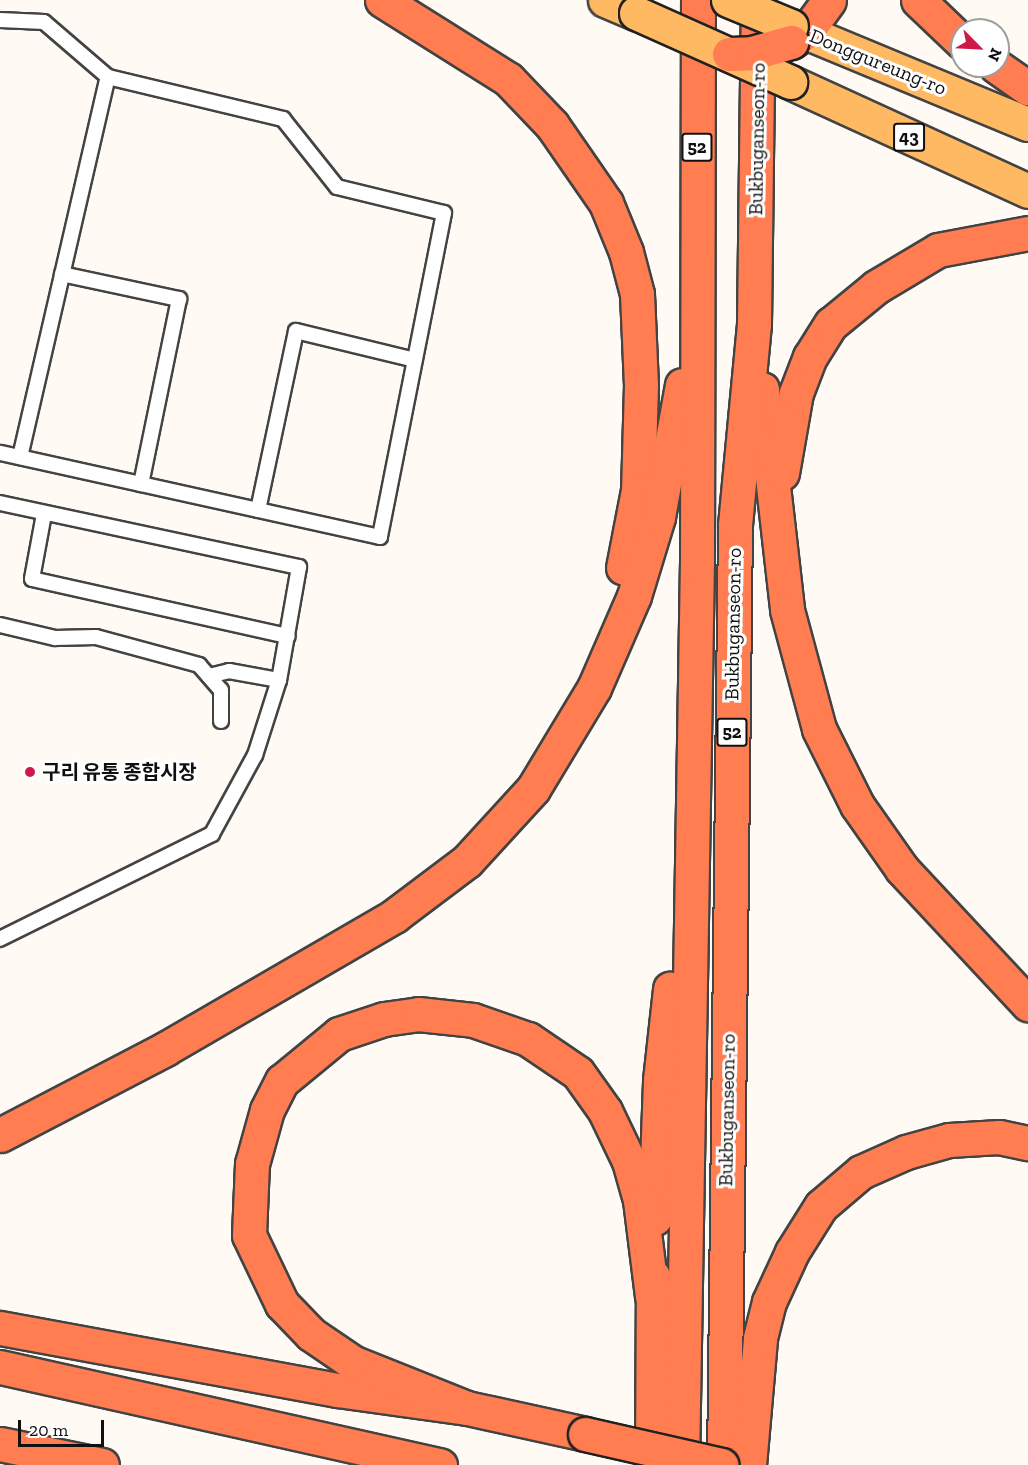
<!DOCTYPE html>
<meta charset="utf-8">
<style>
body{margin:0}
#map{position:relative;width:1028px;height:1465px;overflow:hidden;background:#fffaf3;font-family:"Zilla Slab","Noto Sans KR",serif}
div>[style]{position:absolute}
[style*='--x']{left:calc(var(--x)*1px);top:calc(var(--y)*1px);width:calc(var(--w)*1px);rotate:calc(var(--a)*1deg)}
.roads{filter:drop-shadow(2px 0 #434343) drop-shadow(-2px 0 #434343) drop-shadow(0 2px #434343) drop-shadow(0 -2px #434343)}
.lane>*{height:14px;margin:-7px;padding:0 7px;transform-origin:7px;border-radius:7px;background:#fff}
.primary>*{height:33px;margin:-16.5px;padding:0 16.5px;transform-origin:16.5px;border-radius:16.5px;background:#ffb963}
.highway>*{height:33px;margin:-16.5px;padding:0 16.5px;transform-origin:16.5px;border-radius:16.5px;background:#ff7d51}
.bridges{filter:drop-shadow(2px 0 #212121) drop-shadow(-2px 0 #212121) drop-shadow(0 2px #212121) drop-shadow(0 -2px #212121)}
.primary-bridge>*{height:33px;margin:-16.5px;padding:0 16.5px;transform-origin:16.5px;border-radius:16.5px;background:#ffb963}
.highway-bridge>*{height:33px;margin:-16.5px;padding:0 16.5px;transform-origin:16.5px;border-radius:16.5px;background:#ff7d51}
.dots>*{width:16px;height:16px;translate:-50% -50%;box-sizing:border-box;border:3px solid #fff;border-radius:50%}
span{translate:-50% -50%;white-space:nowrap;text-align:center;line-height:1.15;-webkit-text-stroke:6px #fff;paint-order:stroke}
.shield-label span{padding:2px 4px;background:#fff;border:2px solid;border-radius:4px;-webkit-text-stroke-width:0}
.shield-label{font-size:18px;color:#101010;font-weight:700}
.street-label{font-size:20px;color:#101010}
.poi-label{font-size:20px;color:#101010;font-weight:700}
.left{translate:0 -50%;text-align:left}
.north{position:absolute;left:950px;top:18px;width:60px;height:60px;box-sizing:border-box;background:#fff;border:2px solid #9f9f9f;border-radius:50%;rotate:114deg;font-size:16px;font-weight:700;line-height:24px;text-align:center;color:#101010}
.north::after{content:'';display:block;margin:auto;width:21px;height:27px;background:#ce1a48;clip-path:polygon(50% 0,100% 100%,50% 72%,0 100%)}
.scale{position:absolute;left:18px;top:1420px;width:86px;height:27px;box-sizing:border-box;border:3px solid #101010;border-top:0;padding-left:8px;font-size:18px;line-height:21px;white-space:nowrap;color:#101010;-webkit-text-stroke:4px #fff;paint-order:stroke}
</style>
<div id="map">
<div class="roads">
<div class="lane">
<div style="--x:0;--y:20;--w:44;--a:2.6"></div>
<div style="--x:44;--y:22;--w:84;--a:40.7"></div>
<div style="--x:108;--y:77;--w:180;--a:13.5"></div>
<div style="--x:283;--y:119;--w:87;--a:51.5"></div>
<div style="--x:337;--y:187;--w:110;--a:13.7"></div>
<div style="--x:444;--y:213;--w:330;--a:101.2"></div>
<div style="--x:380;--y:537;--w:389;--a:-167.5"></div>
<div style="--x:62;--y:274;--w:120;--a:12.1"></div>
<div style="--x:179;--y:299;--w:189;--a:101.6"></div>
<div style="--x:20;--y:457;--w:390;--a:-77"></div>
<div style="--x:0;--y:503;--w:306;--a:12.1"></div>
<div style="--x:299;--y:567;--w:115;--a:100"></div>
<div style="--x:279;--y:680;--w:79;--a:107.7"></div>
<div style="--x:255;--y:755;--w:90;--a:118.6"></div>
<div style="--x:212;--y:834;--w:237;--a:153.7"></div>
<div style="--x:258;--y:510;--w:183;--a:-78"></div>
<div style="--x:296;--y:331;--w:122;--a:13.7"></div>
<div style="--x:44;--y:514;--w:66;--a:100.5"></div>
<div style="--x:32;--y:579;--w:262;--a:12.6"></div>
<div style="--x:0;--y:625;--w:57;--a:13.3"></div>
<div style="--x:55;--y:638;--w:41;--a:-1.4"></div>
<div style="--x:96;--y:637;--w:107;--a:15.2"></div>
<div style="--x:199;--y:665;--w:33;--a:49"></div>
<div style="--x:221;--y:690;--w:31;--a:90"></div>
<div style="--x:209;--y:676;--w:21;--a:-14"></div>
<div style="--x:229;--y:671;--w:51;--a:10.2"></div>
</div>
<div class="primary">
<div style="--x:605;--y:0;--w:34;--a:23"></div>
<div style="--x:791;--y:26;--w:256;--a:22.5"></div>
<div style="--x:790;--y:82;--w:262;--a:24.6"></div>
</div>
<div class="highway">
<div style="--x:382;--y:0;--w:149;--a:32.1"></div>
<div style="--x:508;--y:79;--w:64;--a:46.3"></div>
<div style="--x:552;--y:125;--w:95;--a:55.3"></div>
<div style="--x:606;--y:203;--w:53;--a:67.8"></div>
<div style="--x:626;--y:252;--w:43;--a:75.3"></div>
<div style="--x:637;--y:294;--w:91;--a:87.5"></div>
<div style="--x:641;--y:385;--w:105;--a:91.6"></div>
<div style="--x:638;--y:490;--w:79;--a:100.9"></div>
<div style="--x:918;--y:0;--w:61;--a:43.7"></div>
<div style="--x:791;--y:42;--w:18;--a:-34"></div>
<div style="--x:806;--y:32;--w:39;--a:-54"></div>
<div style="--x:996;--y:66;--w:39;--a:35"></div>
<div style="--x:762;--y:389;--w:222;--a:83.5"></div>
<div style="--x:787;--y:610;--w:123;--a:74.9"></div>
<div style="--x:819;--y:729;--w:85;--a:63.4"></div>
<div style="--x:857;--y:805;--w:78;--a:54.9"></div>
<div style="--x:902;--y:869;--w:185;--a:47"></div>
<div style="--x:782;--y:473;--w:81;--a:-80.1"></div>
<div style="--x:796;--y:393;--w:39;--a:-69"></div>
<div style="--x:810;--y:357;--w:39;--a:-58"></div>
<div style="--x:831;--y:324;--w:58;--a:-39.4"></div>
<div style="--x:876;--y:287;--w:72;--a:-30.8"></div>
<div style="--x:938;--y:250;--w:92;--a:-10.7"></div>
<div style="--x:0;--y:1135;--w:186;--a:-27.5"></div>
<div style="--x:165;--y:1049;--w:265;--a:-30.1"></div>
<div style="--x:394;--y:916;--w:91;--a:-37"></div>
<div style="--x:467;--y:861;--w:98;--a:-47.5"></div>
<div style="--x:533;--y:789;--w:118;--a:-58.9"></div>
<div style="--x:594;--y:688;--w:100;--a:-66.5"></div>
<div style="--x:634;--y:596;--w:83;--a:-73.1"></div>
<div style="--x:658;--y:517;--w:134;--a:-79.7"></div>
<div style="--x:655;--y:1218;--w:138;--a:-87.9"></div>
<div style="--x:660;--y:1080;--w:92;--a:-83.7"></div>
<div style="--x:0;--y:1328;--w:343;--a:10.4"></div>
<div style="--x:337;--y:1390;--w:131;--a:7.9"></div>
<div style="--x:467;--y:1408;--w:121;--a:12.4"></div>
<div style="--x:0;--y:1367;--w:451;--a:12.6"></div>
<div style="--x:467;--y:1408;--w:124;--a:-158.2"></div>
<div style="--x:352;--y:1362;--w:50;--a:-145.7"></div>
<div style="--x:311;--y:1334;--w:42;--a:-134"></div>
<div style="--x:282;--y:1304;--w:76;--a:-115.6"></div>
<div style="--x:249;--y:1235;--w:71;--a:-87.6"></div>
<div style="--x:252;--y:1164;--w:56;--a:-74.5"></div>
<div style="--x:267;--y:1110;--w:33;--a:-63"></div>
<div style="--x:282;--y:1081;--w:74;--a:-39.5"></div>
<div style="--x:339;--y:1034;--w:47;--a:-18.4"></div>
<div style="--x:384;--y:1019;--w:34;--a:-8"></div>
<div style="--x:418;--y:1014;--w:55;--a:6.2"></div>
<div style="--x:473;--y:1020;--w:58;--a:19.1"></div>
<div style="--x:528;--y:1039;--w:60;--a:34.2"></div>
<div style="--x:578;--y:1073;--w:47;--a:54.6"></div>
<div style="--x:605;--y:1111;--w:55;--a:64.4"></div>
<div style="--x:629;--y:1161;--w:41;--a:74.2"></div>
<div style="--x:640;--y:1200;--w:97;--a:82.9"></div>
<div style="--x:0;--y:1444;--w:104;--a:11.6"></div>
<div style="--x:652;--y:1465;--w:189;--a:-89.7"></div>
<div style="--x:682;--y:1465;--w:902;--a:-89.05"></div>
<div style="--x:697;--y:563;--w:563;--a:-89.9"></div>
<div style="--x:724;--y:1465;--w:940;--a:-89.33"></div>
<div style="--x:735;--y:525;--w:202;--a:-84.6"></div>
<div style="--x:754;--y:324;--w:324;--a:-89.3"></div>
<div style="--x:749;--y:1465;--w:127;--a:-85"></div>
<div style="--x:760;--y:1338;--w:37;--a:-76"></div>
<div style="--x:769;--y:1302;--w:55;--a:-65.3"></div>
<div style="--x:792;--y:1252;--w:54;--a:-57.8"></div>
<div style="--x:821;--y:1206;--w:52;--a:-40.4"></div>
<div style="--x:861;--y:1172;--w:49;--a:-24"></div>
<div style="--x:906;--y:1152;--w:45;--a:-15.6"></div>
<div style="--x:949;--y:1140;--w:50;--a:-3.4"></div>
<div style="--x:999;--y:1137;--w:30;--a:12"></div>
</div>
</div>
<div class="bridges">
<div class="primary-bridge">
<div style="--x:728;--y:0;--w:68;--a:22.4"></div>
<div style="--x:636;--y:13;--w:169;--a:24.1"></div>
</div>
<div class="highway-bridge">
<div style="--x:729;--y:54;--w:23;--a:-2"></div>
<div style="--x:752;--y:53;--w:41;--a:-15.8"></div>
<div style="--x:585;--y:1434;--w:140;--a:12.8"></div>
</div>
</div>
<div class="dots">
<div style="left:30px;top:772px;background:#ce1a48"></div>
</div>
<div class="shield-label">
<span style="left:909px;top:137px">43</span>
<span style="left:697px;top:147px">52</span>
<span style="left:732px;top:732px">52</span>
</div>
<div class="street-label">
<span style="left:878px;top:62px;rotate:22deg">Donggureung-ro</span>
<span style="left:757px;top:139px;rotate:-89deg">Bukbuganseon-ro</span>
<span style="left:733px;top:624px;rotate:-89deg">Bukbuganseon-ro</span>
<span style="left:727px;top:1110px;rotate:-89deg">Bukbuganseon-ro</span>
</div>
<div class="poi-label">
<span class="left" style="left:42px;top:772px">구리 유통 종합시장</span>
</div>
<div class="north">N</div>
<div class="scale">20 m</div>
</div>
